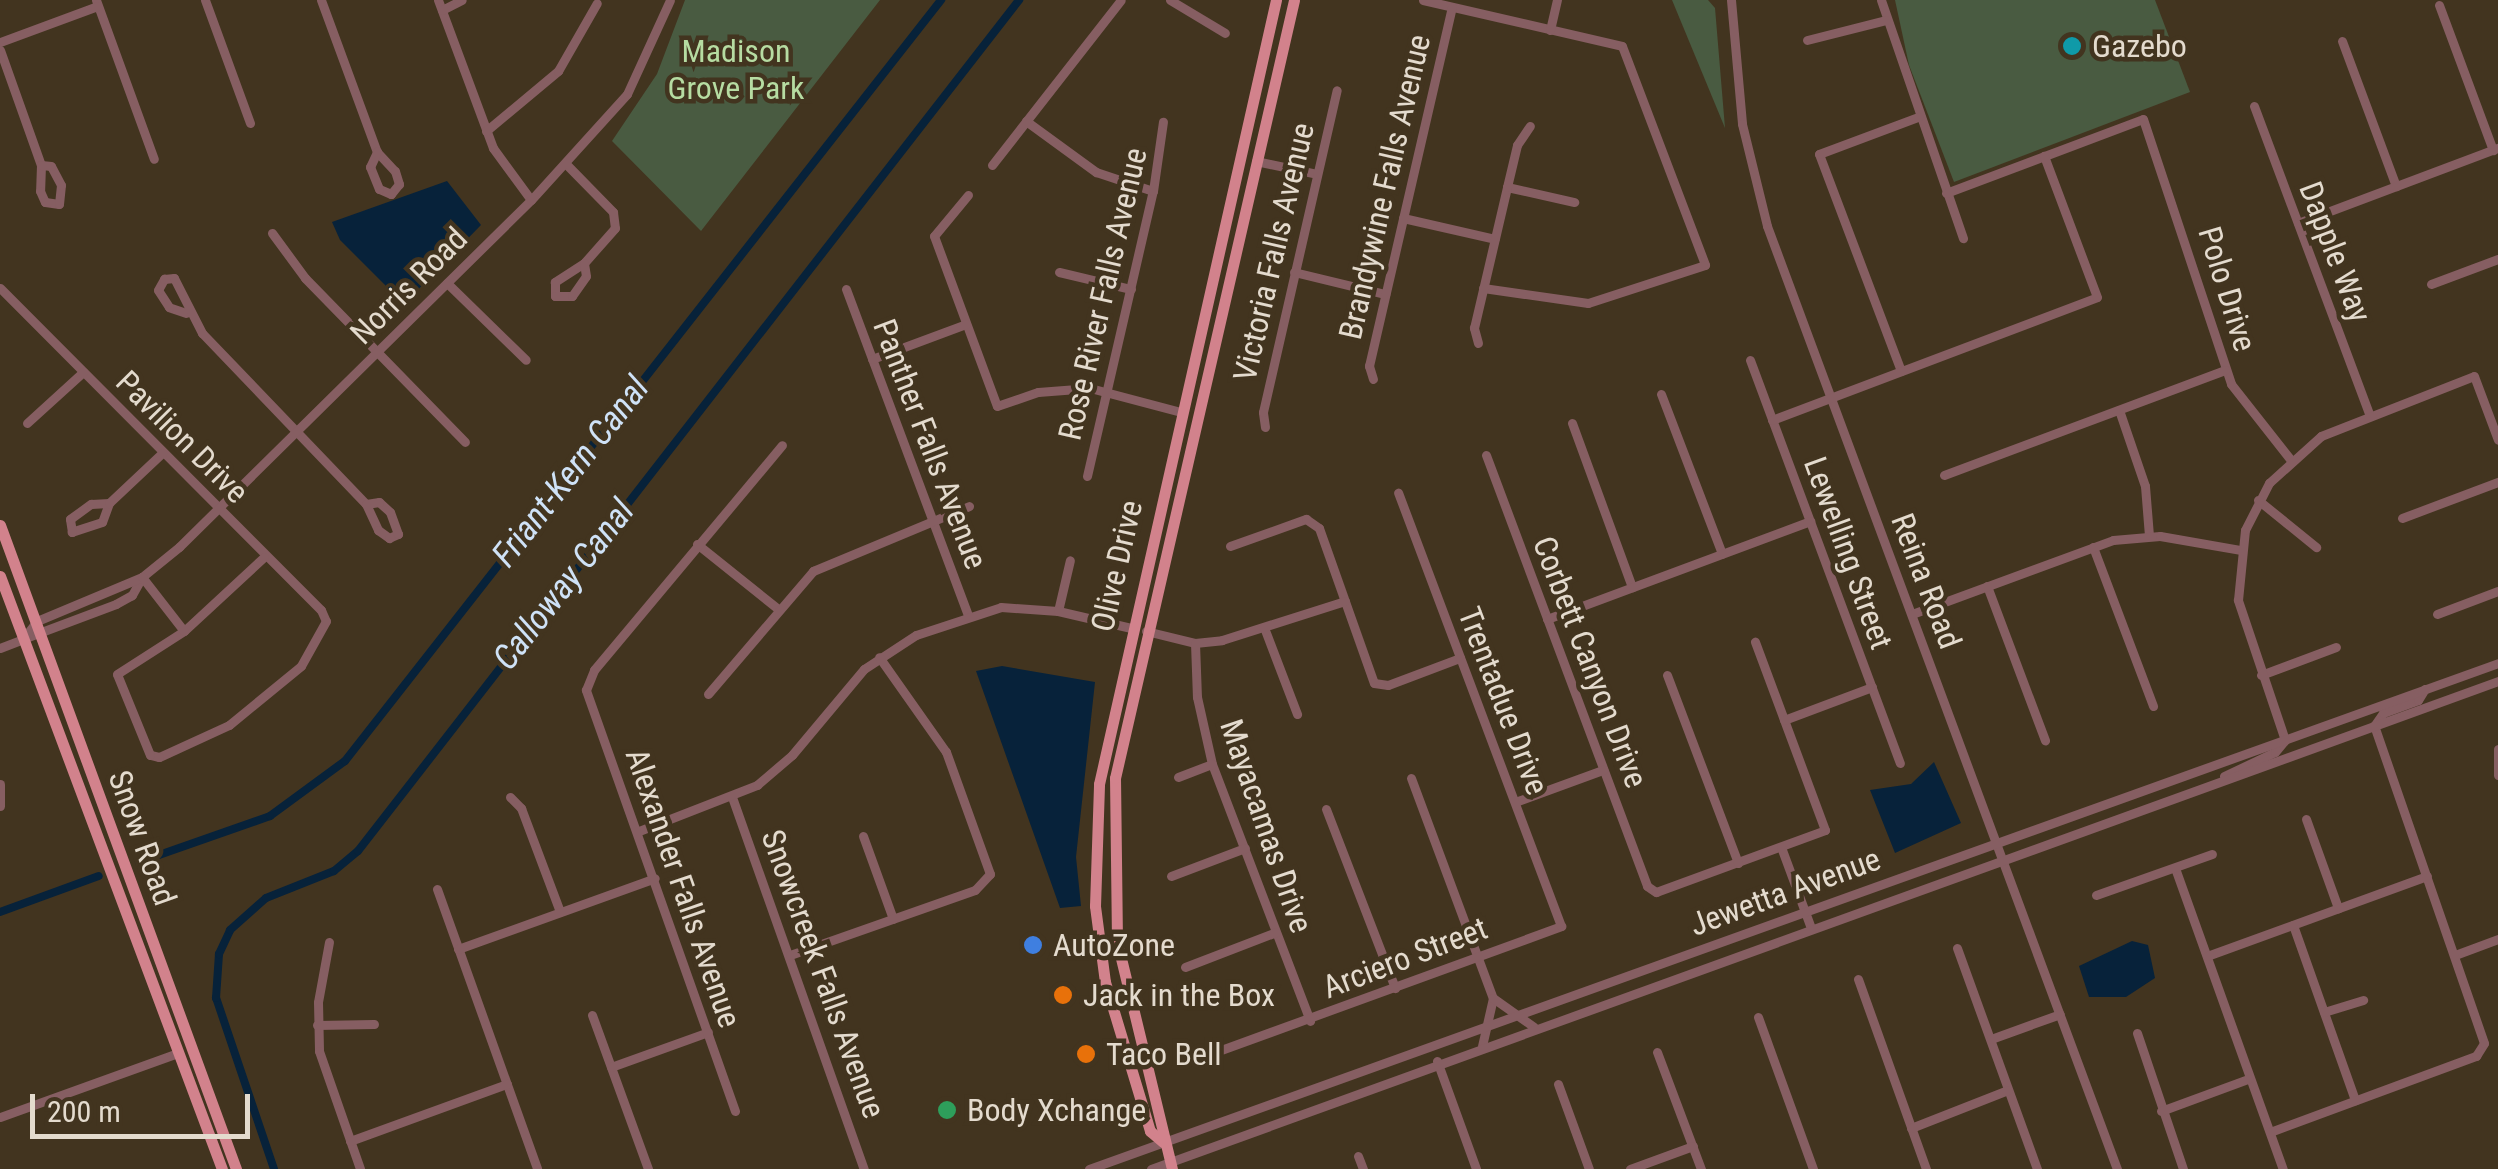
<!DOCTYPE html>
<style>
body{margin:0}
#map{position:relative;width:2498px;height:1169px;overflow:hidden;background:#42341f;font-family:"Roboto Condensed",sans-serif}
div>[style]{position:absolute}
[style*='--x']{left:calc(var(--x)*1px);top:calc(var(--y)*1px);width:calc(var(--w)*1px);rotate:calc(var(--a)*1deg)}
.green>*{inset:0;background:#495b41}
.water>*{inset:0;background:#07223a}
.canal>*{height:8px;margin:-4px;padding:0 4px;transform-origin:4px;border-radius:4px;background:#07223a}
.minor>*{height:9px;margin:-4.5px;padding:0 4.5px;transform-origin:4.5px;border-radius:4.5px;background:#865e62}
.major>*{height:11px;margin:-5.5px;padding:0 5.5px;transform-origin:5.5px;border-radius:5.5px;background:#d2828c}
.dots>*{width:28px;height:28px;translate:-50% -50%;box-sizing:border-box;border:5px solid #42341f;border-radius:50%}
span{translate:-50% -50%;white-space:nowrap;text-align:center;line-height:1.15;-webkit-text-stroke:9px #42341f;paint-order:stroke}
.poi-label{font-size:32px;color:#e4dbce}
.left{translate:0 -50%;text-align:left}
.park-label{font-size:32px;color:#b6dca2}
.street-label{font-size:32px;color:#e4dbce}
.water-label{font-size:35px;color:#cfe2f7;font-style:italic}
.scale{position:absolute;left:30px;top:1094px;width:220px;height:45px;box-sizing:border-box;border:5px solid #e4dbce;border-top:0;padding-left:12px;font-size:30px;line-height:35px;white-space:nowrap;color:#e4dbce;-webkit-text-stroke:8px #42341f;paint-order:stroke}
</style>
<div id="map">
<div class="green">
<div style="clip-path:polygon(685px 0,880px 0,701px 231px,612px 141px,657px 74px)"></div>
<div style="clip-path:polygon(1672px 0,1708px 0,1715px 8px,1725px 128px)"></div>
<div style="clip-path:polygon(1895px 0,2155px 0,2190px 92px,1954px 182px,1909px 65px)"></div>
</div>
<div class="water">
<div style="clip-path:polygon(447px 181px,481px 225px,404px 304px,340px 240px,332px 222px)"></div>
<div style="clip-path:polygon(1002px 666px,1095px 682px,1076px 857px,1081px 906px,1060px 908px,976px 671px)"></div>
<div style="clip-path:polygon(1934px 762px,1961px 823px,1895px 853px,1870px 790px,1911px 784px)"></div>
<div style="clip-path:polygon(2132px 941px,2148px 945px,2155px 978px,2126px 997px,2089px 997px,2079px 966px)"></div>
</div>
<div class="canal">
<div style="--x:139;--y:862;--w:139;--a:-19.3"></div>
<div style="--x:270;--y:816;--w:93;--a:-36.3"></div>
<div style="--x:345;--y:761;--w:967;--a:-51.93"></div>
<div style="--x:0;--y:912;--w:105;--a:-20"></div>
<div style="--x:274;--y:1169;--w:181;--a:-108.7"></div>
<div style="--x:216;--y:998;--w:44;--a:-86.1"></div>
<div style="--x:219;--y:954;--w:26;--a:-65"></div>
<div style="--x:230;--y:930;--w:48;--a:-41.6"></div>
<div style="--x:266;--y:898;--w:73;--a:-21.7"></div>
<div style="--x:334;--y:871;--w:31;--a:-40"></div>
<div style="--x:358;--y:851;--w:1078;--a:-52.16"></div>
</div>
<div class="minor">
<div style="--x:96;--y:0;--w:169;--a:70"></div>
<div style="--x:205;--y:0;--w:131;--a:69.9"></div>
<div style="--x:321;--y:0;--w:162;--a:69.8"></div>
<div style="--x:377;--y:152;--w:26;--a:47"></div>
<div style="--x:395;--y:171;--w:14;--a:73"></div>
<div style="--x:399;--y:184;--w:13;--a:129"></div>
<div style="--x:391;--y:194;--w:13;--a:-157"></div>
<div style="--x:379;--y:189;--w:24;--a:-112"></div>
<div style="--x:370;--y:167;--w:17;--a:-65"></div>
<div style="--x:438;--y:0;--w:158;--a:69.6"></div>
<div style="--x:493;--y:148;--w:64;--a:53.8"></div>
<div style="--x:1170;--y:0;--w:64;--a:31"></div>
<div style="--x:1423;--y:0;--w:204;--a:13"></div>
<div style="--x:1622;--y:46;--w:234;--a:69.2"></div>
<div style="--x:1705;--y:265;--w:123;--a:162"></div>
<div style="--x:1588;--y:303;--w:106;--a:-171.9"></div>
<div style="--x:1731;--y:0;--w:124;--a:84.9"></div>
<div style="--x:1742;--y:124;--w:105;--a:76.2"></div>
<div style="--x:1767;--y:226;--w:1006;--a:69.64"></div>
<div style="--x:1881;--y:0;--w:252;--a:71"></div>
<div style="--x:2439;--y:5;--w:155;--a:69.6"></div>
<div style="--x:442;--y:10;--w:22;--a:-27"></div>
<div style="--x:1550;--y:30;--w:31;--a:-77"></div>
<div style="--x:1807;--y:40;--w:81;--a:-14.2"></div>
<div style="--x:2342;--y:41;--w:155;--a:69.6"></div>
<div style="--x:0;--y:42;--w:104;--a:-20.2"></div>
<div style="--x:0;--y:50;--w:122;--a:70.4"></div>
<div style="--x:41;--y:165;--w:26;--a:92"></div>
<div style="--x:40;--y:191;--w:12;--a:66"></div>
<div style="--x:45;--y:202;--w:14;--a:8"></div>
<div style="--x:59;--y:204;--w:19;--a:-84"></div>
<div style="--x:61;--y:185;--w:21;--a:-118"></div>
<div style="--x:51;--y:166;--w:10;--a:-174"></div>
<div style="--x:2254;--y:106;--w:331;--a:69.5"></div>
<div style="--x:1026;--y:121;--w:87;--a:36.1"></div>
<div style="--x:1096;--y:172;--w:60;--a:18.4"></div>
<div style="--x:486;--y:131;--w:94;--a:-39.8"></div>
<div style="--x:558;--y:71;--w:78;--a:-60.2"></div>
<div style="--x:1256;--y:161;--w:62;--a:12"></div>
<div style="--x:567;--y:165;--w:66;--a:45.6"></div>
<div style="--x:613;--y:212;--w:16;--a:83"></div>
<div style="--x:615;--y:228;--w:47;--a:131.5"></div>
<div style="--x:584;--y:263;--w:35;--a:147"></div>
<div style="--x:555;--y:282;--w:14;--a:90"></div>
<div style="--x:555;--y:296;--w:17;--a:0"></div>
<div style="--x:572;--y:296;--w:24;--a:-55"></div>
<div style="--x:586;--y:276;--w:13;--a:-99"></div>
<div style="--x:992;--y:165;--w:209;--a:-52"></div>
<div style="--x:1507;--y:187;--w:69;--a:12.6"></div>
<div style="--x:1946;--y:193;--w:210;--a:-20.6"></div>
<div style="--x:2143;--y:119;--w:279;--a:71.6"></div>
<div style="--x:2231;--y:384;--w:95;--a:51.8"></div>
<div style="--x:968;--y:195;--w:53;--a:129.7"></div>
<div style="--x:934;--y:236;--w:181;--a:69.7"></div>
<div style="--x:997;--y:406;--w:43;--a:-18.9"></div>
<div style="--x:1038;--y:392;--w:52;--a:-4.4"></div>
<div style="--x:1090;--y:388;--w:94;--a:14.8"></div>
<div style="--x:1403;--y:218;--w:94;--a:12.9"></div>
<div style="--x:2298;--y:223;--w:214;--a:-20.6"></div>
<div style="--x:272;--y:233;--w:56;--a:53.7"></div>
<div style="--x:305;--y:278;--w:229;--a:45.7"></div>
<div style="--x:1059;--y:272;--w:74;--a:13.3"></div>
<div style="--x:1294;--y:272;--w:94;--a:13.6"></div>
<div style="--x:447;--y:283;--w:110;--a:44.3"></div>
<div style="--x:2431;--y:284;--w:72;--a:-20.5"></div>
<div style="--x:0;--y:288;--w:455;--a:45.1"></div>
<div style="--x:321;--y:610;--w:12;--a:66"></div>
<div style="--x:326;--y:621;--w:51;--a:119.1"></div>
<div style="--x:301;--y:666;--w:93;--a:140.7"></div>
<div style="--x:229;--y:725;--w:77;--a:155.4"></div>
<div style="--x:159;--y:757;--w:9;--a:-167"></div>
<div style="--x:150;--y:755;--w:87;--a:-112.2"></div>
<div style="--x:117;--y:674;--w:80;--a:-32.7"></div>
<div style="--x:184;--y:631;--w:109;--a:-42.8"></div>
<div style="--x:846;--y:289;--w:349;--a:69.5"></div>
<div style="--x:186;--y:313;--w:18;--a:-161"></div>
<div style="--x:169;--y:307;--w:20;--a:-123"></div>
<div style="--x:158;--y:290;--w:13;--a:-61"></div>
<div style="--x:164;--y:279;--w:10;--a:-6"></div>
<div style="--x:174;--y:278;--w:62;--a:63"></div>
<div style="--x:202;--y:333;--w:237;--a:46.2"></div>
<div style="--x:366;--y:504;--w:29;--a:65"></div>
<div style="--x:378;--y:530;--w:14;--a:36"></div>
<div style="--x:389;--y:538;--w:10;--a:-24"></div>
<div style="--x:398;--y:534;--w:23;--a:-110"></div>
<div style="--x:390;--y:512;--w:15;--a:-138"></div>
<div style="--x:379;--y:502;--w:13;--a:171"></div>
<div style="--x:1478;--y:343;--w:16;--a:-105"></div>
<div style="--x:1474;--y:328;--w:145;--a:-76.8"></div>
<div style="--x:1507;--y:187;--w:43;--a:-76.6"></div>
<div style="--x:1517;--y:145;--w:23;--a:-56"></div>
<div style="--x:872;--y:359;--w:100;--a:-20.4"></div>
<div style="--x:1750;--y:360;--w:430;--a:69.6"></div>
<div style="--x:1901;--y:371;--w:232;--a:-110.7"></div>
<div style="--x:1819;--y:154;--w:106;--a:-20.5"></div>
<div style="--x:1373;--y:379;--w:14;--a:-107"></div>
<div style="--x:1369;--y:366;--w:368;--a:-77"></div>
<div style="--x:1661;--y:394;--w:171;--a:69.1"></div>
<div style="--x:2119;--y:410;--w:80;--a:71.1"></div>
<div style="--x:2145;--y:486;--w:50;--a:85.4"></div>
<div style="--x:1772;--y:420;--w:347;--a:-20.7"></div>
<div style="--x:2097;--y:297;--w:151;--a:-110.6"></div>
<div style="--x:27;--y:423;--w:76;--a:-42.3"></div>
<div style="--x:1572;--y:423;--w:175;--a:69.9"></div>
<div style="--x:1265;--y:427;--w:15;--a:-98"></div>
<div style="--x:1263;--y:412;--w:330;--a:-77.1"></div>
<div style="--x:1486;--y:455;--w:460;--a:69.5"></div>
<div style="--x:1647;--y:886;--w:11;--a:34"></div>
<div style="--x:1656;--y:892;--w:180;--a:-20.1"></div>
<div style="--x:1825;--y:830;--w:201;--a:-110.4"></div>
<div style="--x:1944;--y:475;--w:300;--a:-20.5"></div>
<div style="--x:1087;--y:476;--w:293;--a:-77"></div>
<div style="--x:1153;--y:191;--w:70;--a:-81.8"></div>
<div style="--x:2258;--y:500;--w:75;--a:39"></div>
<div style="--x:109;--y:503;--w:20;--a:110"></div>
<div style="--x:102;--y:522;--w:32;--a:162"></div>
<div style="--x:72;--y:532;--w:13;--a:-99"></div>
<div style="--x:70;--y:519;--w:26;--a:-36"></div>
<div style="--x:91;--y:504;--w:18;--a:-3"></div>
<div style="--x:109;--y:503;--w:73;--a:-43.3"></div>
<div style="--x:2402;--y:518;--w:103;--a:-20.6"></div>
<div style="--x:697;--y:544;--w:102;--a:38.7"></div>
<div style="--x:1230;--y:546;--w:81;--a:-19.6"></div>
<div style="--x:1306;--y:519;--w:16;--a:35"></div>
<div style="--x:1319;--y:528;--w:164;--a:70.5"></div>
<div style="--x:1374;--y:683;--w:14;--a:8"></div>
<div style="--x:1388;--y:685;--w:77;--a:-20.6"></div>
<div style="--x:2093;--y:547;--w:170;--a:69.3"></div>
<div style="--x:142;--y:577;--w:21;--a:119"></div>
<div style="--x:132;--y:595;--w:18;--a:151"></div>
<div style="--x:116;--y:604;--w:99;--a:159.4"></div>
<div style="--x:23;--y:639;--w:23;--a:-52"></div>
<div style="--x:37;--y:621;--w:114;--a:-22.7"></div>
<div style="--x:142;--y:577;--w:48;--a:-39"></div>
<div style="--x:179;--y:547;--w:494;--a:-44.6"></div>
<div style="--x:531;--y:200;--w:143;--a:-47.8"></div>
<div style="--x:627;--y:94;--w:103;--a:-65.4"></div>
<div style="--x:142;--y:577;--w:68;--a:52.1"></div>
<div style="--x:1987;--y:586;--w:165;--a:69.4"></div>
<div style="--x:1058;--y:611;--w:52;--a:-76.8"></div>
<div style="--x:1912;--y:614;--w:214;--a:-20.2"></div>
<div style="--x:2113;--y:540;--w:47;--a:-4.9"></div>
<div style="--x:2160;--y:536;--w:81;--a:9.9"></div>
<div style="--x:2437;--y:614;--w:65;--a:-20.7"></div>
<div style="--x:1547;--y:619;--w:281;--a:-20.4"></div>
<div style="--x:1265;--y:630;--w:90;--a:69.1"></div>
<div style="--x:1146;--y:631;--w:50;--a:13.8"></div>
<div style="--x:1195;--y:643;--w:27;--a:-6"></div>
<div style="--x:1222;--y:640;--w:129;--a:-17.6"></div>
<div style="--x:1195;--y:643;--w:54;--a:87.9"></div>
<div style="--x:1197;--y:697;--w:69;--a:77.4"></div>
<div style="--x:1212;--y:764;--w:275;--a:69.1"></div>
<div style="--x:0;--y:648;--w:25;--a:-21"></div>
<div style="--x:1667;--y:675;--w:201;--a:69.3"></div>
<div style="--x:2261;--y:675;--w:80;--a:-20.5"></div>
<div style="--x:708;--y:694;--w:162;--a:-49.5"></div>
<div style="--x:813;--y:571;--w:169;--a:-22.6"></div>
<div style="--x:1784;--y:720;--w:94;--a:-20.6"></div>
<div style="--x:2498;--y:749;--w:26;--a:90"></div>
<div style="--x:2224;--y:776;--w:56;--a:-25.2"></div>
<div style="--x:2275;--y:752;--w:16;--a:-50"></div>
<div style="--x:2285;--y:740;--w:148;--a:-108.6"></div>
<div style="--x:2238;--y:600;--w:70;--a:-84.3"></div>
<div style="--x:2245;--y:530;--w:53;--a:-62.9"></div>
<div style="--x:2269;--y:483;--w:70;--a:-42.1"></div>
<div style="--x:2321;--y:436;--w:164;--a:-21.4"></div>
<div style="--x:2474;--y:376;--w:68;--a:69.4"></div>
<div style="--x:1178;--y:777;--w:36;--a:-21"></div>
<div style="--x:1411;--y:778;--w:235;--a:69.6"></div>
<div style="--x:1493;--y:998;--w:49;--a:102.9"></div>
<div style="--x:0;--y:784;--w:22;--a:90"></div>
<div style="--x:510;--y:797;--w:16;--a:45"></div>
<div style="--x:521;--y:808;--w:111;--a:69.4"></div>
<div style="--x:732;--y:797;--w:395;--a:70.5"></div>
<div style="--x:1515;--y:802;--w:94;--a:-20"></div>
<div style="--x:1326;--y:809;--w:192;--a:68.9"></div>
<div style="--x:2306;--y:819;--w:95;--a:70.2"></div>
<div style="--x:639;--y:831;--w:127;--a:-21.3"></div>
<div style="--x:757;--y:785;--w:46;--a:-40.6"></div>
<div style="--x:792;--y:755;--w:112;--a:-50.1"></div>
<div style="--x:864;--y:669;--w:62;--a:-33.2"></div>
<div style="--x:916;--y:635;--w:89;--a:-18.2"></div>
<div style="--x:1001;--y:607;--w:57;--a:4"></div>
<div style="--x:1058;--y:611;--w:75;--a:13.1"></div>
<div style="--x:863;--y:836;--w:88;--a:70.1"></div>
<div style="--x:1781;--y:847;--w:86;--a:69.7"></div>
<div style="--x:2175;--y:868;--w:320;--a:70.3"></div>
<div style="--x:1171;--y:876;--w:79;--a:-20.7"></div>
<div style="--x:437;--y:889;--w:297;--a:70.3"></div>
<div style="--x:2096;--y:895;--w:123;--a:-19.5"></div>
<div style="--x:2293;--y:925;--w:186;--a:70.5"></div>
<div style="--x:329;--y:942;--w:61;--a:100.4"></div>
<div style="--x:318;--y:1002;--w:49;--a:88.8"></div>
<div style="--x:319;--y:1051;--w:125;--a:70.8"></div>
<div style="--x:1957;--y:948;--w:235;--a:70.1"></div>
<div style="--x:458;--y:949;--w:209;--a:-19.8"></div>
<div style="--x:790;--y:955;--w:196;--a:-19.4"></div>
<div style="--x:975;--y:890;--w:22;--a:-47"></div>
<div style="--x:990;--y:874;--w:130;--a:-109.8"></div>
<div style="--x:946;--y:752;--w:116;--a:-125.2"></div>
<div style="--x:2455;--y:955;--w:46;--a:-20.4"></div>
<div style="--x:2207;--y:956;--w:234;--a:-20"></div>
<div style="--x:1185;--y:967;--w:97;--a:-21"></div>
<div style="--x:1858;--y:979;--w:202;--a:70.3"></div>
<div style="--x:1493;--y:998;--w:50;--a:35.3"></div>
<div style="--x:2324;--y:1012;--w:41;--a:-17.1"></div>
<div style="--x:592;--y:1015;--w:164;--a:70"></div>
<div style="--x:1758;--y:1017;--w:162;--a:70.1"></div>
<div style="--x:317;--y:1025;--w:57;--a:-1"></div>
<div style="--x:2137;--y:1033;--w:144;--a:71.3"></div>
<div style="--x:1991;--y:1039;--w:73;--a:-19.9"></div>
<div style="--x:1657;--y:1052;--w:125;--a:69.4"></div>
<div style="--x:1210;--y:1054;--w:374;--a:-20"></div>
<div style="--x:1561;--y:926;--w:463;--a:-110.6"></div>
<div style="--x:1437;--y:1061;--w:115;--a:70.1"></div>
<div style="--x:611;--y:1067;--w:103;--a:-19.8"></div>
<div style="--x:1558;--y:1084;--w:90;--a:70"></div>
<div style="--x:735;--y:1111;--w:447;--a:-109.5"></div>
<div style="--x:586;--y:690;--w:22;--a:-68"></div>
<div style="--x:594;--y:670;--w:293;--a:-50.1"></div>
<div style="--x:2161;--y:1111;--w:93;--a:-20.2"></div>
<div style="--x:0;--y:1117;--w:189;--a:-19.8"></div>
<div style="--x:1911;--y:1128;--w:104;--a:-21.4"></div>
<div style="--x:2270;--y:1132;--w:220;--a:-20.3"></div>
<div style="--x:2476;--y:1056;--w:15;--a:-58"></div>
<div style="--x:2484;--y:1043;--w:336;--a:-109.1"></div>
<div style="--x:2374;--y:726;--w:16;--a:-55"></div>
<div style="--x:2383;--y:713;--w:37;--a:-20"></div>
<div style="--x:2418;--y:700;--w:13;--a:-58"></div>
<div style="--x:350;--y:1141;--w:167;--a:-20"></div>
<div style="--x:1358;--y:1156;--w:14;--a:69"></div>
<div style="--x:1089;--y:1169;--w:1497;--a:-19.75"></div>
<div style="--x:1151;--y:1169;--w:1433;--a:-19.91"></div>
<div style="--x:1630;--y:1169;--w:67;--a:-20.1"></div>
</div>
<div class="major">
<div style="--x:0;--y:525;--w:686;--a:69.87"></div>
<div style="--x:0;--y:576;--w:633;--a:69.48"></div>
<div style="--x:1163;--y:1142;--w:17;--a:-140"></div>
<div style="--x:1150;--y:1131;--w:156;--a:-106.8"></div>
<div style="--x:1105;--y:982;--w:77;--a:-97.5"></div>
<div style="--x:1095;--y:906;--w:122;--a:-88.1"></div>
<div style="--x:1099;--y:784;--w:804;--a:-77.28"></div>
<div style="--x:1172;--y:1169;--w:235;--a:-103.6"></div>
<div style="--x:1117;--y:941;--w:163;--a:-90.7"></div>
<div style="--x:1115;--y:778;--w:798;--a:-77.04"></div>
</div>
<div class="dots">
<div style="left:2072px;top:46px;background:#0f9aa8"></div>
<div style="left:1033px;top:945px;background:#3f7fe0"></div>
<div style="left:1063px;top:995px;background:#e8710a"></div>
<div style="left:1086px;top:1054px;background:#e8710a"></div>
<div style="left:947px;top:1110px;background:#2e9e5b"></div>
</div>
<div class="poi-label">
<span class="left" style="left:2092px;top:46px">Gazebo</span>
<span class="left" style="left:1053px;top:945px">AutoZone</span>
<span class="left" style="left:1083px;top:995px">Jack in the Box</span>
<span class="left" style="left:1106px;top:1054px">Taco Bell</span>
<span class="left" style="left:967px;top:1110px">Body Xchange</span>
</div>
<div class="park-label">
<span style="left:736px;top:70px">Madison<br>Grove Park</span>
</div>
<div class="street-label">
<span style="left:1385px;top:187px;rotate:-77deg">Brandywine Falls Avenue</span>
<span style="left:1274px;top:252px;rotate:-77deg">Victoria Falls Avenue</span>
<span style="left:2335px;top:252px;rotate:69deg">Dapple Way</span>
<span style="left:409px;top:286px;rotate:-45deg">Norris Road</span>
<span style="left:2227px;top:289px;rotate:73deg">Polo Drive</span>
<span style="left:1103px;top:294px;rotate:-77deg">Rose River Falls Avenue</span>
<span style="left:182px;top:437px;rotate:45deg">Pavilion Drive</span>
<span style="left:930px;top:444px;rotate:69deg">Panther Falls Avenue</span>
<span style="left:1848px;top:553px;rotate:70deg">Lewelling Street</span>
<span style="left:1117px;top:566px;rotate:-77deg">Olive Drive</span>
<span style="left:1926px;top:581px;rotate:69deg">Reina Road</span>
<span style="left:1590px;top:662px;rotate:69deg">Corbett Canyon Drive</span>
<span style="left:1503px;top:701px;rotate:69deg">Trentadue Drive</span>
<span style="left:1266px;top:826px;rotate:71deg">Mayacamas Drive</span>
<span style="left:142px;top:838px;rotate:70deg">Snow Road</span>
<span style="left:683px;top:888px;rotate:71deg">Alexander Falls Avenue</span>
<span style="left:1785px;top:892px;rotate:-20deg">Jewetta Avenue</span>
<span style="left:1405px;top:958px;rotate:-21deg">Arciero Street</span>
<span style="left:823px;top:974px;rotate:70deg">Snowcreek Falls Avenue</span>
</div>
<div class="water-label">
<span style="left:571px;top:472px;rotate:-52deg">Friant-Kern Canal</span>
<span style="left:564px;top:585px;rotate:-52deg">Calloway Canal</span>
</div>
<div class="scale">200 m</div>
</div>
